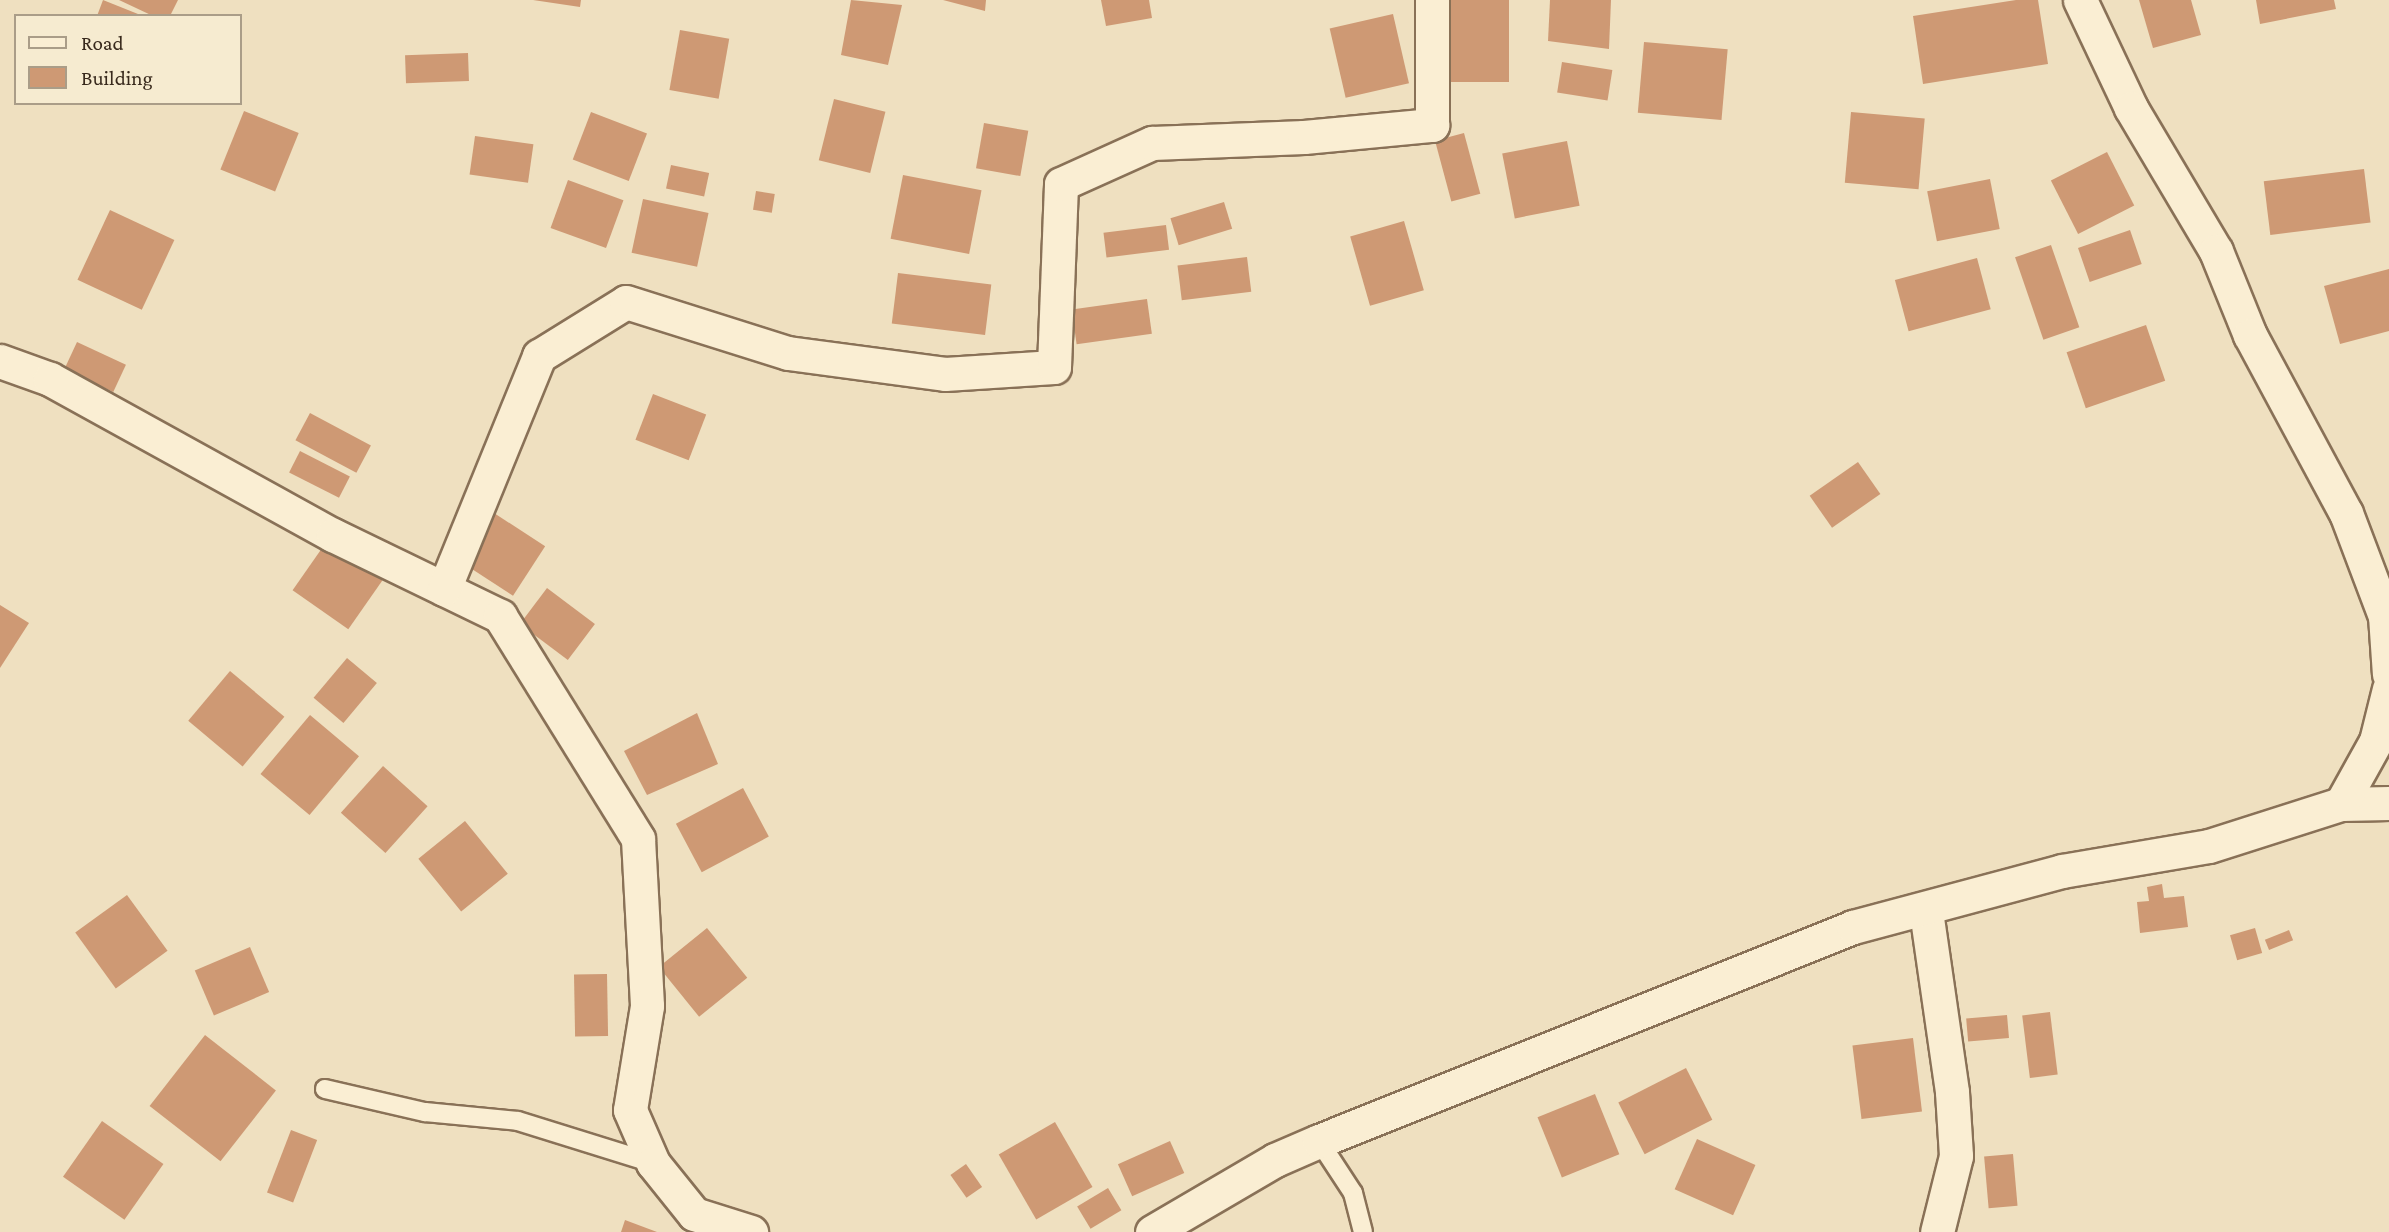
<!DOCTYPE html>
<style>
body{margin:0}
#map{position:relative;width:2389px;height:1232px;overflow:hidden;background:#efe0c0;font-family:"Crimson Pro",serif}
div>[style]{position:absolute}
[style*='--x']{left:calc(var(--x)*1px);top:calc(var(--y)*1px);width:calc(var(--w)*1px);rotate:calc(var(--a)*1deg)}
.building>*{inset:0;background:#ce9974;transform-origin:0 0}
.roads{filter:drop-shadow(2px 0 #897157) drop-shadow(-2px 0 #897157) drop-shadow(0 2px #897157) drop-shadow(0 -2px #897157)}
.lane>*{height:18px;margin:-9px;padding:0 9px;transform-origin:9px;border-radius:9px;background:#faeed3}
.street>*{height:33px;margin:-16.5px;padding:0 16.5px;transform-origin:16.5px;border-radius:16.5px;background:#faeed3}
span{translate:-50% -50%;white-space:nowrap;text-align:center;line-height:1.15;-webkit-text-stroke:5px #f6ebd0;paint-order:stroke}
.legend{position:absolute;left:14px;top:14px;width:228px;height:91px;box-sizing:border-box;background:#f6ebd0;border:2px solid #aa9d88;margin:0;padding:9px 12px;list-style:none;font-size:21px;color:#38291c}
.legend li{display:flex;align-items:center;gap:14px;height:35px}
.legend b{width:35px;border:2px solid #aa9d88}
</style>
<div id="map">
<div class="building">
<div style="clip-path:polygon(103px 0,143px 16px,97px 16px)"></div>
<div style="clip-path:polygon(119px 0,178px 0,170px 16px,153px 16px)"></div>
<div style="clip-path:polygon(533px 0,581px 0,580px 7px)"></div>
<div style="clip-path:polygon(851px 0,902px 5px,888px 65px,841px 55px)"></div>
<div style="clip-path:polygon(943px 0,986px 0,985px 11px)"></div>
<div style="clip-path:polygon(1101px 0,1149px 0,1152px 18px,1106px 26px)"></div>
<div style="left:1449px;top:0;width:60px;height:82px"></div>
<div style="clip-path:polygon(1550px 0,1611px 0,1609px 49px,1548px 41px)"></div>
<div style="clip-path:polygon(2016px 0,2038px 0,2048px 64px,1923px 84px,1913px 16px)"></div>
<div style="clip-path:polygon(2139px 0,2191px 0,2201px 35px,2153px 48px)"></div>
<div style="clip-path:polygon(2256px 0,2334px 0,2336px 9px,2260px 24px)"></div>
<div style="left:1393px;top:14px;width:71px;height:65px;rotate:77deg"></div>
<div style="left:680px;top:30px;width:50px;height:61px;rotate:10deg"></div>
<div style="left:1644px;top:42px;width:84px;height:71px;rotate:5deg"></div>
<div style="left:468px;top:53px;width:28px;height:63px;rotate:88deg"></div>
<div style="left:1562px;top:62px;width:51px;height:31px;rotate:9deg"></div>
<div style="left:834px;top:99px;width:53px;height:63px;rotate:14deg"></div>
<div style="left:244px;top:111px;width:59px;height:63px;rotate:22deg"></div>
<div style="left:591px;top:112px;width:60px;height:51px;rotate:21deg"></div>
<div style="left:1851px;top:112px;width:74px;height:71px;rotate:5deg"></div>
<div style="left:984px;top:123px;width:45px;height:46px;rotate:10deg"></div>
<div style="left:1464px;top:133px;width:63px;height:30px;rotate:75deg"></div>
<div style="left:475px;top:136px;width:59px;height:39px;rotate:8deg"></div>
<div style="left:1567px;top:141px;width:66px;height:66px;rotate:79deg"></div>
<div style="left:2107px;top:152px;width:60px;height:63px;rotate:63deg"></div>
<div style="left:671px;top:165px;width:39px;height:24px;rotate:12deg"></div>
<div style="left:2364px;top:169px;width:54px;height:101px;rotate:83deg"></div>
<div style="left:903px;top:175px;width:80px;height:65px;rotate:11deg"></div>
<div style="left:1990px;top:179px;width:51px;height:64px;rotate:79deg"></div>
<div style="left:568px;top:180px;width:59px;height:51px;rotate:20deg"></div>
<div style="left:756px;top:191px;width:19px;height:19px;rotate:9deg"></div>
<div style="left:643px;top:199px;width:67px;height:55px;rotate:12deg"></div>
<div style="left:1224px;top:202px;width:28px;height:56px;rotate:73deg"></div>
<div style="left:110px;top:210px;width:71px;height:77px;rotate:25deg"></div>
<div style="left:1404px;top:221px;width:72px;height:56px;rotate:74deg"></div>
<div style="left:1166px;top:225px;width:25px;height:63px;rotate:83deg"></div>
<div style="left:2130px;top:230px;width:36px;height:55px;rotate:71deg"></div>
<div style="left:2051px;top:245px;width:87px;height:38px;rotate:71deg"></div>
<div style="left:1247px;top:257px;width:35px;height:70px;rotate:83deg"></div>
<div style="left:1977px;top:258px;width:53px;height:85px;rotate:75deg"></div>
<div style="clip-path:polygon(2389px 269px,2389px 331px,2340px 344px,2324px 286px)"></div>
<div style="left:898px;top:273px;width:94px;height:51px;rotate:7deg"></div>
<div style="left:1147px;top:299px;width:35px;height:76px;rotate:82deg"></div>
<div style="left:2146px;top:325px;width:59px;height:84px;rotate:71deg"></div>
<div style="left:77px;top:342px;width:54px;height:30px;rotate:25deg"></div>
<div style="left:653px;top:394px;width:57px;height:49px;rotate:21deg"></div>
<div style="left:310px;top:413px;width:69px;height:31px;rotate:28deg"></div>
<div style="left:300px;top:451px;width:56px;height:24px;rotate:27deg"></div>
<div style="left:1858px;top:462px;width:39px;height:59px;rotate:55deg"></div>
<div style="left:494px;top:513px;width:61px;height:59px;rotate:33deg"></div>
<div style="left:327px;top:541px;width:68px;height:60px;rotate:35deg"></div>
<div style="left:547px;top:588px;width:60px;height:45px;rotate:37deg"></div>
<div style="clip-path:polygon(0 605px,29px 623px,0 668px)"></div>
<div style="left:347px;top:658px;width:39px;height:52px;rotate:40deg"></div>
<div style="left:230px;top:671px;width:71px;height:65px;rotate:40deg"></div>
<div style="clip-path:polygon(697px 713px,718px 764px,647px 795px,624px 751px)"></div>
<div style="left:310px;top:715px;width:64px;height:77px;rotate:40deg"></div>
<div style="left:383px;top:766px;width:60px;height:63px;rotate:42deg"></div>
<div style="left:743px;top:788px;width:55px;height:76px;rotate:62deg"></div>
<div style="left:465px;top:821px;width:68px;height:60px;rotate:51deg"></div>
<div style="clip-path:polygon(2162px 884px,2164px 898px,2184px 896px,2188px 927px,2140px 933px,2137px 902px,2149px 901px,2147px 887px)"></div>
<div style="left:127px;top:895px;width:69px;height:64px;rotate:54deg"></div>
<div style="left:707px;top:928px;width:64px;height:62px;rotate:51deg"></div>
<div style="left:2255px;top:928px;width:26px;height:26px;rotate:74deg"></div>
<div style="left:2289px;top:930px;width:11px;height:26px;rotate:68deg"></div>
<div style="left:250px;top:947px;width:49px;height:60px;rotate:67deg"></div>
<div style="left:607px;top:974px;width:62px;height:33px;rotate:89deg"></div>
<div style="left:2050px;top:1012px;width:63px;height:28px;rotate:83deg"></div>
<div style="left:2007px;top:1015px;width:23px;height:41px;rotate:85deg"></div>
<div style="left:205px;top:1035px;width:90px;height:90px;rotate:38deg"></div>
<div style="left:1913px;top:1038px;width:74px;height:61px;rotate:83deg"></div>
<div style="left:1686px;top:1068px;width:58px;height:76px;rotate:63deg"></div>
<div style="left:1595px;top:1094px;width:65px;height:62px;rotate:68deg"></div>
<div style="left:102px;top:1121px;width:75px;height:68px;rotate:35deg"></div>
<div style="left:1055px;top:1122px;width:75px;height:65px;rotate:60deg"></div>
<div style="left:291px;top:1130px;width:28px;height:67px;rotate:21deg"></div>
<div style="left:1697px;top:1139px;width:64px;height:55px;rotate:24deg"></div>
<div style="left:1170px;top:1141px;width:35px;height:57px;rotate:66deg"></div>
<div style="left:2013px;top:1154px;width:52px;height:29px;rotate:85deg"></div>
<div style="left:966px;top:1164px;width:28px;height:19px;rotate:55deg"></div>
<div style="left:1108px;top:1188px;width:26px;height:36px;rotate:59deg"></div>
<div style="clip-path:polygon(625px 1220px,657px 1232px,621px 1232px)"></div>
</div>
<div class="roads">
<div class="lane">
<div style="--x:325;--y:1089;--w:103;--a:13"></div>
<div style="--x:425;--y:1112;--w:93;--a:5.5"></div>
<div style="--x:518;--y:1121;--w:141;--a:17.3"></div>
<div style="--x:1319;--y:1141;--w:62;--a:56.8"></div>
<div style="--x:1353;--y:1193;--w:40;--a:75.6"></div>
</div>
<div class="street">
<div style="--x:2080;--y:0;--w:119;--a:64.7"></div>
<div style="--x:2131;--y:108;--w:166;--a:59.3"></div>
<div style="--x:2216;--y:251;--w:91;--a:68"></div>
<div style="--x:2250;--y:335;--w:202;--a:61.7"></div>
<div style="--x:2346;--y:513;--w:110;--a:69.3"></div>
<div style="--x:2385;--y:616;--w:58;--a:86.1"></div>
<div style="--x:0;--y:361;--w:53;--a:19.8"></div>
<div style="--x:50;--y:379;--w:323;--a:28.9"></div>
<div style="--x:333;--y:535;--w:186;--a:25.9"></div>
<div style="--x:500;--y:616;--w:262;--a:58.2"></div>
<div style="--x:638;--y:839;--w:167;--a:86.9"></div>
<div style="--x:647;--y:1006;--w:105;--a:99.3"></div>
<div style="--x:630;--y:1110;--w:58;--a:66.5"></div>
<div style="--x:653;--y:1163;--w:65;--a:51.2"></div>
<div style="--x:694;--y:1214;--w:60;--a:17.5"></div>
<div style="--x:444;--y:589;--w:252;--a:-67.8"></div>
<div style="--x:539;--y:356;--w:102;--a:-31.8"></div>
<div style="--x:626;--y:302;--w:170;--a:17.5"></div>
<div style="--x:788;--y:353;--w:158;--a:7.6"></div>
<div style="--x:945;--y:374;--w:109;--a:-3.7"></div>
<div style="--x:1054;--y:367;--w:183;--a:-87.8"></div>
<div style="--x:1061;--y:184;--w:100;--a:-24.3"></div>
<div style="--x:1152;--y:143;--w:152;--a:-2.3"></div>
<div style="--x:1304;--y:137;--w:129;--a:-5.4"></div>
<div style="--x:1432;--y:125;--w:125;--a:-90"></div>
<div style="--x:2341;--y:804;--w:48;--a:-1.2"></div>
<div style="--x:1926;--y:911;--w:183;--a:81.8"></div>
<div style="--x:1952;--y:1092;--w:64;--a:86.4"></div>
<div style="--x:1956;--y:1156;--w:78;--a:104"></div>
<div style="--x:1152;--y:1232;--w:143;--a:-30.3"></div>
<div style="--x:1275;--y:1160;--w:48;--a:-23.4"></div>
<div style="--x:1319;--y:1141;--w:575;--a:-21.84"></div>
<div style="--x:1853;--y:927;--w:216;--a:-15"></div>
<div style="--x:2062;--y:871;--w:149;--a:-9.7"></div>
<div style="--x:2209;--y:846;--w:139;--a:-17.7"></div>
<div style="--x:2341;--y:804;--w:72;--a:-60.9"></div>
<div style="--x:2376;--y:741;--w:54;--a:-76"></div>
</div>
</div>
<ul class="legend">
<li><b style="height:9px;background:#faeed3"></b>Road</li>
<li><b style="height:19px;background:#ce9974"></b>Building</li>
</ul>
</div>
